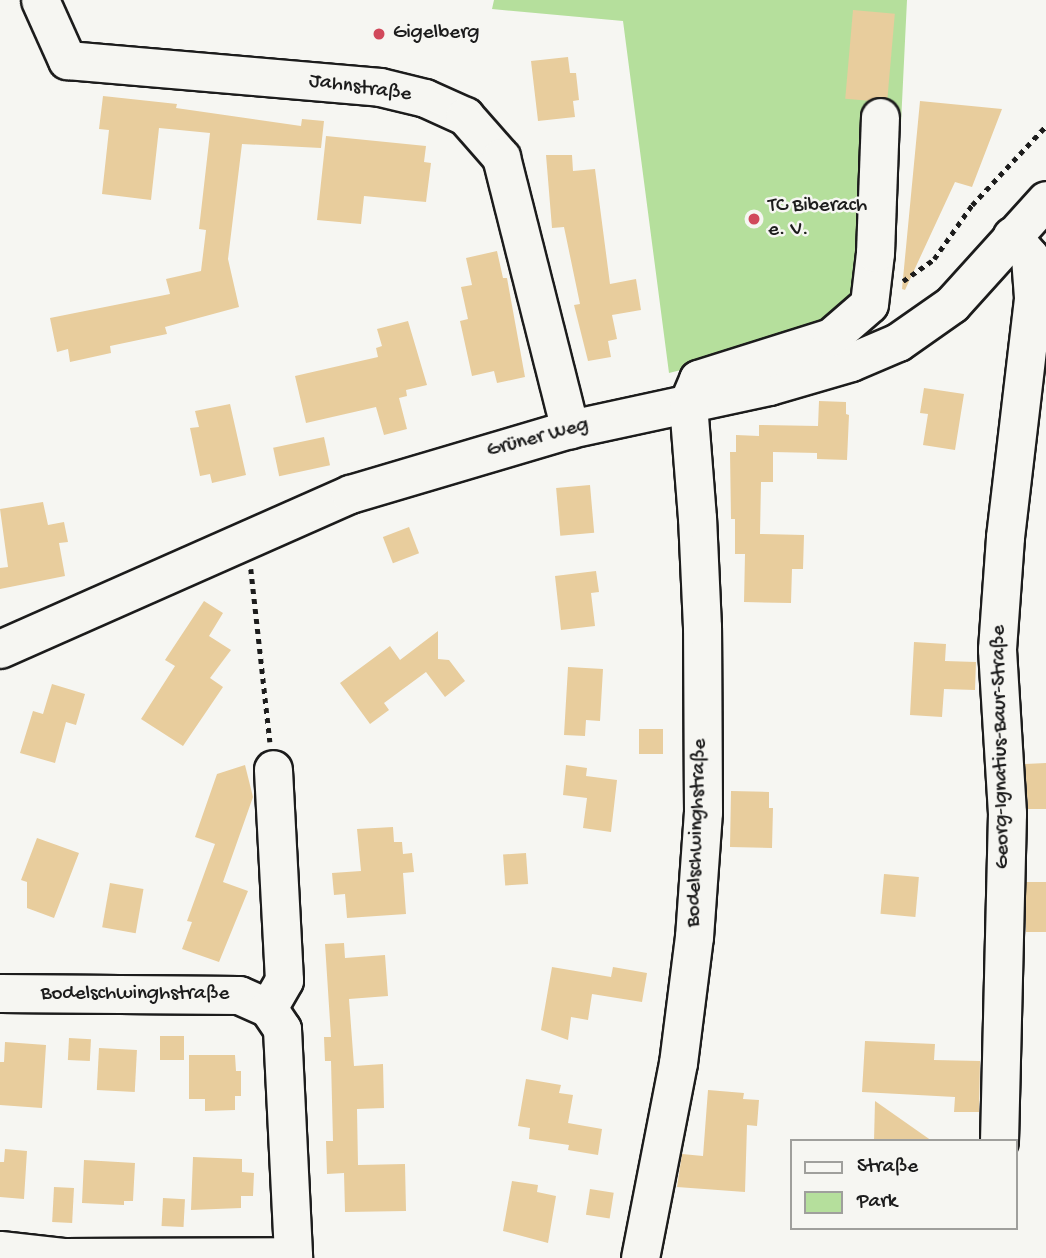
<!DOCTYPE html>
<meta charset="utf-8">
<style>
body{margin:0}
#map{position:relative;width:1046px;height:1258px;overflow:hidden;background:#f6f6f2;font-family:"Gochi Hand",sans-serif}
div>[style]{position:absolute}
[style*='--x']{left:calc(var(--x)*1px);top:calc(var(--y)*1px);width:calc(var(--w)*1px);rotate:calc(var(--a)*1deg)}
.green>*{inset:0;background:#b5df9c}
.building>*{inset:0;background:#e8cd9d;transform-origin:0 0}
.path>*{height:4.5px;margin-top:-2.25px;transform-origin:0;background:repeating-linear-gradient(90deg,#1c1c1c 0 5px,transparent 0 10px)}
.roads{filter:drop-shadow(2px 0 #1c1c1c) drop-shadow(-2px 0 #1c1c1c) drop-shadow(0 2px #1c1c1c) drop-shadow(0 -2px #1c1c1c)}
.minor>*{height:37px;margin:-18.5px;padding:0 18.5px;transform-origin:18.5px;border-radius:18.5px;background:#f6f6f2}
.dots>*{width:19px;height:19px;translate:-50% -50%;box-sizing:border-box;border:4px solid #f6f6f2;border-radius:50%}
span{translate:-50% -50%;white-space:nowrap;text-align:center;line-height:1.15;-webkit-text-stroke:5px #f6f6f2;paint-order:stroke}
.poi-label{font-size:21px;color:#1c1c1c}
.left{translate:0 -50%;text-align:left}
.street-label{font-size:21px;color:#1c1c1c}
.legend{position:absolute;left:790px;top:1139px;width:228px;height:91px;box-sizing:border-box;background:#f6f6f2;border:2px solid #9f9f9c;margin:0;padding:9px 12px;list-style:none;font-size:21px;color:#1c1c1c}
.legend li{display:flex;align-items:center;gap:14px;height:35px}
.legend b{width:35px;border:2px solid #9f9f9c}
</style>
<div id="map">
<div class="green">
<div style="clip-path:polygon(494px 0,907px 0,901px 123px,863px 146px,856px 292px,811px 337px,669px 373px,623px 21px,492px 9px)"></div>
</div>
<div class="building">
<div style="left:853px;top:10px;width:42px;height:89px;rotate:5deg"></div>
<div style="clip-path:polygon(568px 57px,570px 73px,576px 73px,579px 100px,573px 101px,575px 117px,538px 121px,531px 61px)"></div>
<div style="clip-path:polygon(103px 96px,177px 104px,176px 108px,301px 126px,302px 119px,324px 121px,321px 148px,242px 144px,228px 259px,239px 307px,165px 327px,167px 334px,110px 346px,111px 353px,70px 362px,68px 349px,57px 352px,50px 318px,170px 294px,166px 279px,201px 271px,206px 230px,199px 229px,210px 133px,159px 128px,151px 200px,102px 194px,109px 130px,99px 129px)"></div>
<div style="clip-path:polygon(920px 101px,1002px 109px,972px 187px,955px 182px,905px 290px,902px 289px)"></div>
<div style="clip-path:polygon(326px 136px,426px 146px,424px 162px,431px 163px,426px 202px,364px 196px,361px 224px,317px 220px)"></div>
<div style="clip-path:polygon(546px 155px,572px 155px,573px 171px,595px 169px,610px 284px,636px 279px,641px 310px,612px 315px,617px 339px,608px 341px,611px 357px,588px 361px,574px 305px,580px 304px,564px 227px,552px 228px)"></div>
<div style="clip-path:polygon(497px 251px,503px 278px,507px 278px,525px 377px,497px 383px,494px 371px,472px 376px,460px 321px,468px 319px,461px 287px,472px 285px,466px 258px)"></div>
<div style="clip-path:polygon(408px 321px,427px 385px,406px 390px,407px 396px,399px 398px,407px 429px,384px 435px,376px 407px,306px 423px,295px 376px,378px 357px,376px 348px,382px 346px,377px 329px)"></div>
<div style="clip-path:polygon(924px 388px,964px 394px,955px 450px,923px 445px,928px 414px,920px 413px)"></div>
<div style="clip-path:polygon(819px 401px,846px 402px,846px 414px,849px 415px,847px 460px,817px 459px,817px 453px,773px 452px,773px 482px,761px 482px,760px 534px,804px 535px,803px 569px,792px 569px,791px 603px,744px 602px,745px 554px,735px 554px,735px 519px,731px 519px,730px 452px,736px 452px,736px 435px,759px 436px,759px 425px,818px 426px)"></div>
<div style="clip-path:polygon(230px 404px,246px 475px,212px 483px,210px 474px,200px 476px,190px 428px,199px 427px,195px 411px)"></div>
<div style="left:324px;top:437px;width:29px;height:52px;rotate:78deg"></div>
<div style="left:590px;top:485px;width:48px;height:34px;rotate:85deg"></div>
<div style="clip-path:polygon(43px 502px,48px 525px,64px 522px,68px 542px,59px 543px,65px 576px,0 589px,0 568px,8px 567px,0 509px)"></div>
<div style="left:409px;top:527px;width:28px;height:28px;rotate:69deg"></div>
<div style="clip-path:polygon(596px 571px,599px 592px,591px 593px,595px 626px,561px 630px,555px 576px)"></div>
<div style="clip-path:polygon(204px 601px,223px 613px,209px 636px,231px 650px,210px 678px,223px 687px,183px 746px,141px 719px,175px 666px,165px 660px)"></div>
<div style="clip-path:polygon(438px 631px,438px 659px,449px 660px,465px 681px,445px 697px,426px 672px,384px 703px,389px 710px,370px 724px,340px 683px,390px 646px,400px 660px)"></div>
<div style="clip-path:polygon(914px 642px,946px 644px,945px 661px,976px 662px,975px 690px,944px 689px,942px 717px,910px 715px)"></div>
<div style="clip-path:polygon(568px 667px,603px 669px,600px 721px,586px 720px,585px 736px,564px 735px)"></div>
<div style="clip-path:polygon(52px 684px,85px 694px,76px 725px,66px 722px,55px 763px,20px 753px,33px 711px,43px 714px)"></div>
<div style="left:639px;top:729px;width:24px;height:25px"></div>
<div style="clip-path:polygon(1046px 763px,1046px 809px,1028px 809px,1025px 764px)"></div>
<div style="clip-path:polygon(245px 765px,253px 797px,223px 882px,248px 891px,219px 962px,182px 949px,192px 922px,187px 921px,215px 844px,195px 837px,217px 774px)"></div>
<div style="clip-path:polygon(566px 765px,587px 768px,586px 776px,617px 780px,611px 832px,583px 828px,587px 798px,563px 795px)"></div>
<div style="clip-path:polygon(731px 791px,769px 792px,769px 808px,773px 808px,772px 848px,730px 847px)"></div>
<div style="clip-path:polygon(393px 827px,394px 842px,402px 842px,403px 854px,412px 853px,414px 872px,403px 873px,406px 914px,347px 918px,345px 894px,334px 895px,332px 873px,361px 871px,357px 829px)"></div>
<div style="clip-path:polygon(37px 838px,79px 853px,54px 918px,27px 908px,27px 882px,21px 880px)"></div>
<div style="left:526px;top:853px;width:31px;height:23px;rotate:86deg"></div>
<div style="left:884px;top:874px;width:35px;height:40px;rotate:5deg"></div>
<div style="left:1026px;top:882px;width:20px;height:50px"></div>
<div style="left:110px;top:883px;width:34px;height:45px;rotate:10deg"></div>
<div style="clip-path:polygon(344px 943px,345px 958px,385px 955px,388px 996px,349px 999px,354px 1066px,383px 1064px,384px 1108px,357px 1109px,358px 1165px,405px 1164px,406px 1211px,345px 1212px,344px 1173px,327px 1174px,326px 1141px,333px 1141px,331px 1061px,325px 1061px,324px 1037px,331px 1037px,325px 944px)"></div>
<div style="clip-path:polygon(552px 967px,611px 977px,613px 967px,647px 973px,642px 1002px,592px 994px,588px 1020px,571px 1017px,568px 1040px,541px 1030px)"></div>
<div style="left:160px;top:1036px;width:24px;height:24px"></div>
<div style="left:69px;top:1038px;width:22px;height:22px;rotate:3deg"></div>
<div style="clip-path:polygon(865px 1041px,935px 1044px,934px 1060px,980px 1061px,979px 1112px,954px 1112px,955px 1097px,862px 1092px)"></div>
<div style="clip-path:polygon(5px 1042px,46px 1045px,42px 1108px,0 1105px,0 1062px,4px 1062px)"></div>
<div style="left:99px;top:1048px;width:38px;height:42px;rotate:3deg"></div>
<div style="clip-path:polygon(189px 1055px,235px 1055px,236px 1071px,241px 1071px,241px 1096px,235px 1096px,235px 1110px,205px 1111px,205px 1099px,189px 1099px)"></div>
<div style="clip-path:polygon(526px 1079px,561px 1085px,559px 1093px,573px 1095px,568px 1123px,602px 1129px,598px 1155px,568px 1150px,569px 1145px,529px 1139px,530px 1128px,518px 1126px)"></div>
<div style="clip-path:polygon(708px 1090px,744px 1093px,743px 1099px,759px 1100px,757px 1126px,747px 1125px,745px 1192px,677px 1187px,682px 1154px,703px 1156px)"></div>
<div style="clip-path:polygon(875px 1101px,932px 1141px,874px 1141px)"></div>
<div style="clip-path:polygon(5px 1149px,27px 1151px,24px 1199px,0 1197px,0 1162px,4px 1162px)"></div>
<div style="clip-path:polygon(193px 1157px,242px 1159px,242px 1172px,254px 1173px,253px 1196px,241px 1196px,241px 1208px,191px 1210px)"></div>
<div style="clip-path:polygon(84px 1160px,135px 1163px,133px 1201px,124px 1201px,124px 1205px,82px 1203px)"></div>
<div style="clip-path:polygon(512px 1181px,538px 1185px,537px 1192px,556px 1196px,548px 1243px,503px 1231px)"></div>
<div style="left:54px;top:1187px;width:20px;height:35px;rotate:3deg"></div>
<div style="left:590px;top:1189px;width:24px;height:26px;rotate:9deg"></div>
<div style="left:163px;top:1198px;width:22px;height:28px;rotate:3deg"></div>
</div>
<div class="path">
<div style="--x:903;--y:281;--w:38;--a:-35"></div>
<div style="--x:934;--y:259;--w:66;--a:-54.9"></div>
<div style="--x:972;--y:205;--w:108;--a:-46.9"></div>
<div style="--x:251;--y:569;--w:174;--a:83.7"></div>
</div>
<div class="roads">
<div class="minor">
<div style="--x:40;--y:0;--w:66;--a:65.8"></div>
<div style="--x:67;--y:60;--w:314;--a:4.9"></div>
<div style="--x:380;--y:87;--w:46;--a:13.7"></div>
<div style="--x:425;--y:98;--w:44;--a:24.2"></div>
<div style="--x:465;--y:116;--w:55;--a:48.7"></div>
<div style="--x:501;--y:157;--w:281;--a:75.8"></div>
<div style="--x:0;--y:649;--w:383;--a:-23.9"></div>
<div style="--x:350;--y:494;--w:229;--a:-16.5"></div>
<div style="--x:570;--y:429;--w:204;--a:-12.2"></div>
<div style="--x:769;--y:386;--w:85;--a:-16.3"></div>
<div style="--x:851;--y:362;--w:51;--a:-23.1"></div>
<div style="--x:898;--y:342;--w:66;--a:-35.1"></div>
<div style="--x:952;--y:304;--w:140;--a:-47.9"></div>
<div style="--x:0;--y:993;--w:239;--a:0.5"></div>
<div style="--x:239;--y:995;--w:32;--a:24"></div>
<div style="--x:268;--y:1008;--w:25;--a:56"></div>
<div style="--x:282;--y:1029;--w:229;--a:87.2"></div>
<div style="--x:268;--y:1008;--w:32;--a:-60"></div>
<div style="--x:284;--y:980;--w:211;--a:-93"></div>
<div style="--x:999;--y:1141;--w:328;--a:-88.6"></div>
<div style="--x:1007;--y:813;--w:164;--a:-93.5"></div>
<div style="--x:997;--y:649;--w:112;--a:-85.9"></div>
<div style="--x:1005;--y:537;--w:242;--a:-83.3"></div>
<div style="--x:1033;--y:297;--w:40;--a:-94.3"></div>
<div style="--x:1030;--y:257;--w:28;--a:-131"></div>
<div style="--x:0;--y:1250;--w:63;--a:6.3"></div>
<div style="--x:63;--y:1257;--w:230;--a:-0.2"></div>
<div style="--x:640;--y:1258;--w:199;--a:-79"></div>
<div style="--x:678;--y:1063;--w:127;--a:-82.8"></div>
<div style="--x:694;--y:937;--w:125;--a:-85.9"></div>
<div style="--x:703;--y:812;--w:185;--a:-90.3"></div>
<div style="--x:702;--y:627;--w:109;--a:-92.6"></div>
<div style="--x:697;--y:518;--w:115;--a:-94.5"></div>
<div style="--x:688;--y:403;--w:26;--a:-67"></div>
<div style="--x:698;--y:379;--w:139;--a:-17.5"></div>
<div style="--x:831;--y:337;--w:50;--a:-41"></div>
<div style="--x:869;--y:304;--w:51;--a:-83.3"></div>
<div style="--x:875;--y:253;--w:136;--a:-87.9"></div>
</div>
</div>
<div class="dots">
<div style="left:379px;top:34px;background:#d1495b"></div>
<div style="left:754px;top:219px;background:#d1495b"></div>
</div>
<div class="poi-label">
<span class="left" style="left:393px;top:34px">Gigelberg</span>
<span class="left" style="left:768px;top:219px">TC Biberach<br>e. V.</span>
</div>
<div class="street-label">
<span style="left:360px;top:89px;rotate:8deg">Jahnstraße</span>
<span style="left:538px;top:439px;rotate:-15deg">Grüner Weg</span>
<span style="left:1002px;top:747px;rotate:-91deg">Georg-Ignatius-Baur-Straße</span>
<span style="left:698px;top:833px;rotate:-88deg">Bodelschwinghstraße</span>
<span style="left:135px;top:995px">Bodelschwinghstraße</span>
</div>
<ul class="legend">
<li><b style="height:9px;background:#f6f6f2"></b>Straße</li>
<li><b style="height:19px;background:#b5df9c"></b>Park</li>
</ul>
</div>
